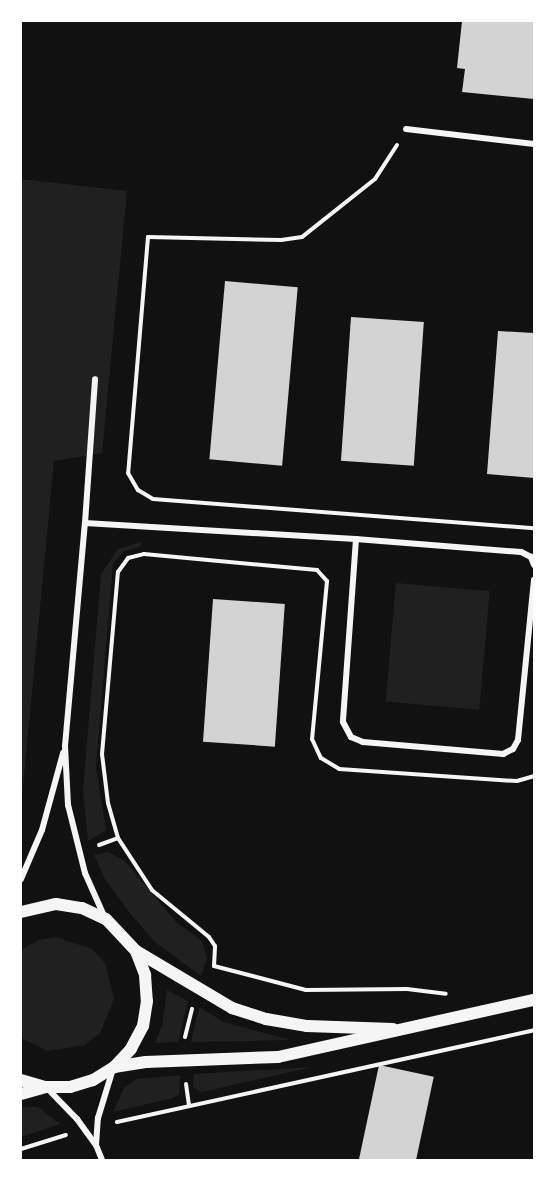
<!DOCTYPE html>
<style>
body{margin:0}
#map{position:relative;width:555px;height:1181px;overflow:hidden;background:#111;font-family:"Space Grotesk",sans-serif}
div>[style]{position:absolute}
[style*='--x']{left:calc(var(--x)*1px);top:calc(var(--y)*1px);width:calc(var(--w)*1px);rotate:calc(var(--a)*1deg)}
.green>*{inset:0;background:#202020;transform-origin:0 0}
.building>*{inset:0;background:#d3d3d3;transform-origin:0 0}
.path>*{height:4px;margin:-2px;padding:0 2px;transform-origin:2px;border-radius:2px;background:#f5f5f5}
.minor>*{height:6px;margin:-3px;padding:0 3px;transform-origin:3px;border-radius:3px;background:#f5f5f5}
.secondary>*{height:12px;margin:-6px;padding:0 6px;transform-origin:6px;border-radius:6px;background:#f5f5f5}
span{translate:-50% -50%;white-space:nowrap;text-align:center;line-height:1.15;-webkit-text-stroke:4.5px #fff;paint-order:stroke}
.frame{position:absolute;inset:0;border:22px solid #fff;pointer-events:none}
</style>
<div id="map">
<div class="green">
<div style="clip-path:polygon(21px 179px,127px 191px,102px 453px,54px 461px,21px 807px)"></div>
<div style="clip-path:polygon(141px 542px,141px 546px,123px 552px,113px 564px,96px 768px,106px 830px,88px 841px,83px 790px,101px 574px,118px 549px)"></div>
<div style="left:396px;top:583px;width:94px;height:119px;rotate:5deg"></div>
<div style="clip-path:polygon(108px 852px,125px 861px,176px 922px,202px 941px,207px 959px,201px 976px,155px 942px,129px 912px,105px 879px,94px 855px)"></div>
<div style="clip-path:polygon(56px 937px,92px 949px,105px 963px,114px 999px,100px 1033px,85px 1045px,48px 1051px,21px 1038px,21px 950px,38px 940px)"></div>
<div style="clip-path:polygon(167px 990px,188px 1001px,178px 1042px,155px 1043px,162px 1026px)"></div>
<div style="clip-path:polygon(199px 1007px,224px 1022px,290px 1040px,191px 1042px)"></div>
<div style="clip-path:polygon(312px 1067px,202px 1092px,193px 1087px,194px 1074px)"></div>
<div style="clip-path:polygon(180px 1075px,179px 1094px,173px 1098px,113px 1112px,124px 1088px,137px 1079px)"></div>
<div style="clip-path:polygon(21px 1107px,38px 1107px,60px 1124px,21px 1137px)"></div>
</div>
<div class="building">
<div style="clip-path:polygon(462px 21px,534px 21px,534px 99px,462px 92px,465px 69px,457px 68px)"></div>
<div style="left:225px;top:281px;width:73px;height:179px;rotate:5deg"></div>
<div style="left:351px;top:317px;width:73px;height:144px;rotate:4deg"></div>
<div style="clip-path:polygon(498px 331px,534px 333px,534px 478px,487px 474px)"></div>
<div style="left:213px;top:599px;width:72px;height:143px;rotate:4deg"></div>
<div style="left:379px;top:1065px;width:56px;height:97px;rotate:12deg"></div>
</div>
<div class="path">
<div style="--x:397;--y:145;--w:40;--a:122.9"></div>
<div style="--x:375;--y:179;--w:93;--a:141.5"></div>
<div style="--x:302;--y:237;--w:21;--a:172"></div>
<div style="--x:281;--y:240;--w:133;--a:-178.7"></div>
<div style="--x:148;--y:237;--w:237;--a:94.8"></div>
<div style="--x:128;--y:473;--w:20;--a:60"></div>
<div style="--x:138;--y:490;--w:17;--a:31"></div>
<div style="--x:153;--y:499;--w:382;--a:4.4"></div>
<div style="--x:99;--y:845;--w:20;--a:-20"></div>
<div style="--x:214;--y:966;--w:20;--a:-87"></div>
<div style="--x:215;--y:946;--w:11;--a:-124"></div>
<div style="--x:209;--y:937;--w:74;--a:-140.5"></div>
<div style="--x:152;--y:890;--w:62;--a:-123.2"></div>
<div style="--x:118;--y:838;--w:36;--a:-106"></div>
<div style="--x:108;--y:803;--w:49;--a:-97"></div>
<div style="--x:102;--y:754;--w:183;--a:-85"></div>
<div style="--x:118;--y:572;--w:17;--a:-54"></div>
<div style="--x:128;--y:558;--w:16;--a:-14"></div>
<div style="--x:144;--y:554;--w:174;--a:5.3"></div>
<div style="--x:317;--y:570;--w:15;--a:48"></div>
<div style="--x:327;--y:581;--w:159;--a:95.4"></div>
<div style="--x:312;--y:739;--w:21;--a:65"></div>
<div style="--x:321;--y:758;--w:21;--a:31"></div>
<div style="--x:339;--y:769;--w:178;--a:3.9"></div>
<div style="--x:517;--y:781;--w:18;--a:-16"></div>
<div style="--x:214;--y:966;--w:95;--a:14.6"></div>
<div style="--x:306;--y:990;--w:101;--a:-0.6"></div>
<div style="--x:407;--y:989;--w:39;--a:7"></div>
<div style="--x:185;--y:1037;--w:29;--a:-76"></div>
<div style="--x:186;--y:1084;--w:22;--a:82"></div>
<div style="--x:117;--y:1122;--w:427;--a:-12.4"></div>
<div style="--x:21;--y:1149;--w:47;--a:-17.3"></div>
</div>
<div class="minor">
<div style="--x:406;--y:129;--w:129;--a:6.7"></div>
<div style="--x:85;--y:523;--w:144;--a:-86"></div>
<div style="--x:534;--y:565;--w:9;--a:-111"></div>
<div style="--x:531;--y:557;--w:11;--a:-153"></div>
<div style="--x:521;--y:552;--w:166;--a:-175.5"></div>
<div style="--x:356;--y:539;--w:183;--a:94.1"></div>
<div style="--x:343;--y:722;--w:17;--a:62"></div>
<div style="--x:351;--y:737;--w:13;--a:23"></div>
<div style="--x:363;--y:742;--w:141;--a:4.9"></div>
<div style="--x:503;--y:754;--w:11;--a:-27"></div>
<div style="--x:513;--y:749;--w:10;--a:-61"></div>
<div style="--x:518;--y:740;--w:161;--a:-84.3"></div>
<div style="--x:21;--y:879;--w:53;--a:-66.8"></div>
<div style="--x:42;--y:830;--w:80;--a:-74.7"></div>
<div style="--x:105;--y:918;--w:49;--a:-114"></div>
<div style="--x:85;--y:873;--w:70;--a:-104"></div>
<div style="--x:68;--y:805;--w:59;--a:-92.9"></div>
<div style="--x:65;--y:746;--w:224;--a:-84.9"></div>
<div style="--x:85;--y:523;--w:271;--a:3.4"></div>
<div style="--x:46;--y:1087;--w:45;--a:45.9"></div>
<div style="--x:77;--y:1119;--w:32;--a:54"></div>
<div style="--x:96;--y:1145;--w:27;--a:-86"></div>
<div style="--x:98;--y:1118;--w:51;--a:-73"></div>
<div style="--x:96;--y:1145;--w:16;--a:68"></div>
</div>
<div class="secondary">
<div style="--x:21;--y:912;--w:36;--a:-13"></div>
<div style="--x:56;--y:904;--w:26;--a:9"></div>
<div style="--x:82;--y:908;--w:26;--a:25"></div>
<div style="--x:106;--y:919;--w:44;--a:46.8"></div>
<div style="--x:136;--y:951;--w:26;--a:69"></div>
<div style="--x:145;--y:975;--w:26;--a:86"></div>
<div style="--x:147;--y:1001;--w:25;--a:99"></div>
<div style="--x:143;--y:1026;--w:26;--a:118"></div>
<div style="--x:131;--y:1049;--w:25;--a:133"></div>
<div style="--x:114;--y:1067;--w:25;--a:148"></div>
<div style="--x:93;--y:1080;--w:24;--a:163"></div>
<div style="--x:70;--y:1087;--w:25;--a:180"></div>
<div style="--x:45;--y:1087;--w:25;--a:-164"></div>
<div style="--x:136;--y:951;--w:112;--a:30.7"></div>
<div style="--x:232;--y:1008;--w:36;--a:18"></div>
<div style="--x:266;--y:1019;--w:42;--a:9.7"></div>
<div style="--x:307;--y:1026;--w:86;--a:2"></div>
<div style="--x:114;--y:1067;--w:32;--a:-9"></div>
<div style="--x:146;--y:1062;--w:132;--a:-2.2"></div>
<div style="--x:278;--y:1057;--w:262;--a:-12.6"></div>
<div style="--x:21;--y:1094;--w:25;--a:-16"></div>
</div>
<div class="frame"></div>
</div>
